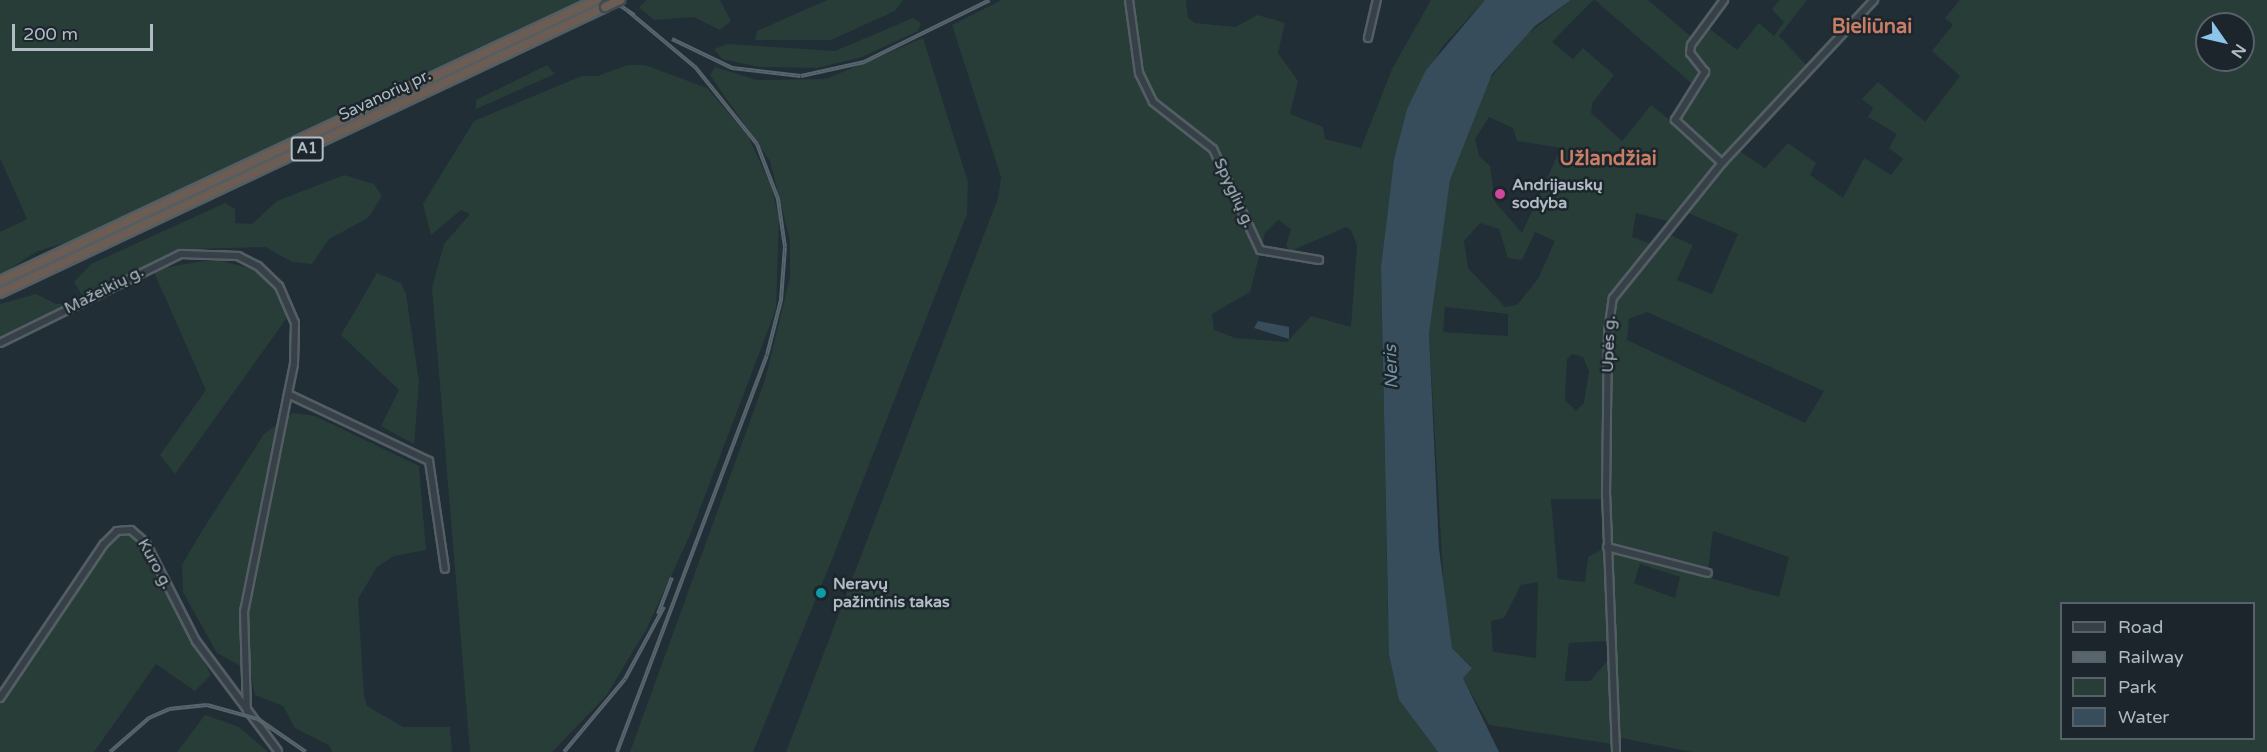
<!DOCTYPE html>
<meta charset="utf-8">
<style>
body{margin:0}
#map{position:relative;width:2267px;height:752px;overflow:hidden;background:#222e35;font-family:"Varela Round",sans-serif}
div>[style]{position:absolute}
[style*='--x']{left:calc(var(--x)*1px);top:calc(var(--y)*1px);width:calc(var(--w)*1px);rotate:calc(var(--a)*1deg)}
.green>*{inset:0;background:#283c38}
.water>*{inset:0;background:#374d5b}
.roads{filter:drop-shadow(2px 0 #535e64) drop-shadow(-2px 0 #535e64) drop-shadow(0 2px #535e64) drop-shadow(0 -2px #535e64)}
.minor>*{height:6px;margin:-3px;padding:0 3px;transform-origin:3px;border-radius:3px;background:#364046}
.highway>*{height:8px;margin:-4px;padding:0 4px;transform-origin:4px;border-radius:4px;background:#6b5d54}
.rail>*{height:4px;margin-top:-2px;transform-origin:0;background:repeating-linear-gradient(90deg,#1b252b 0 4.5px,#58656d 0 9px);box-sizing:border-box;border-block:2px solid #58656d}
.bridges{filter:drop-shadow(2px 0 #404b51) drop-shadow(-2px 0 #404b51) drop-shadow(0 2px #404b51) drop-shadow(0 -2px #404b51)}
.highway-bridge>*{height:8px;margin:-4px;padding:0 4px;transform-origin:4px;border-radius:4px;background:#6b5d54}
.dots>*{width:16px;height:16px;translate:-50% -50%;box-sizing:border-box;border:3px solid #1b252b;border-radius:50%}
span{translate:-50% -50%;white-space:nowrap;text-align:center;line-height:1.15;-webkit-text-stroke:5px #1b252b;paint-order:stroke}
.shield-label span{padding:2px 4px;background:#1b252b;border:2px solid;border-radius:4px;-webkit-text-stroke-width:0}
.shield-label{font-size:15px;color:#b0bbc3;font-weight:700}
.street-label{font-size:16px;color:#b0bbc3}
.poi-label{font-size:16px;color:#b0bbc3;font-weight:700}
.left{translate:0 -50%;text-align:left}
.water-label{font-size:18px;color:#7392a3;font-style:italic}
.quarter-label{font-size:20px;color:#c87d66;font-weight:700}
.legend{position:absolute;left:2060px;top:602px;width:195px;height:138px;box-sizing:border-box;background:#1b252b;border:2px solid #576168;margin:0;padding:8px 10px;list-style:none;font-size:18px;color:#b0bbc3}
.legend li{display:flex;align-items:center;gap:12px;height:30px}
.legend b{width:30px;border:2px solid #576168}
.north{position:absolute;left:2195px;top:12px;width:60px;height:60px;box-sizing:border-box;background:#1b252b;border:2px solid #576168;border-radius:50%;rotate:124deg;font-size:16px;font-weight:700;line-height:24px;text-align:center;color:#b0bbc3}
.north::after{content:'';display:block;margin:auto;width:21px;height:27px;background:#8cc4ec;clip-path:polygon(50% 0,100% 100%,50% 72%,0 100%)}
.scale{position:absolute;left:12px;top:24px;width:141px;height:27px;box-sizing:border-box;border:3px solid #b0bbc3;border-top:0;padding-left:8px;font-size:18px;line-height:21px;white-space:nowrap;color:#b0bbc3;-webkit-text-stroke:4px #1b252b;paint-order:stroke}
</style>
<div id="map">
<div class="green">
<div style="clip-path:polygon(0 0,581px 0,76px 239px,36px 252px,0 275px,0 232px,27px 219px,0 158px)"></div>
<div style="clip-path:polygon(647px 0,720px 0,731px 21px,720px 30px,694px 17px,654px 20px,639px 7px)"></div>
<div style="clip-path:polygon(827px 0,903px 0,895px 11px,831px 40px,755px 40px,757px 31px)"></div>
<div style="clip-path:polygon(evenodd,1002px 0,1186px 0,1188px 18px,1195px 23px,1235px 27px,1258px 15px,1285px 23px,1278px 53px,1298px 81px,1290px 114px,1323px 127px,1325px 139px,1361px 148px,1392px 69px,1431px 0,1485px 0,1442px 47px,1407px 109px,1394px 159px,1381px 267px,1388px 615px,1399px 700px,1438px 752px,786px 752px,998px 198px,1001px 177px,952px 25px,1002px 0,1278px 220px,1291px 229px,1286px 246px,1291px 251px,1346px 227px,1351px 230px,1357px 245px,1351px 327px,1311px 316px,1287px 342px,1235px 338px,1214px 330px,1212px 314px,1250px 292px,1265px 233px,1278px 220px)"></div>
<div style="clip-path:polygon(evenodd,1571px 0,1593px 0,1552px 42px,1573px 59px,1583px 48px,1614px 75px,1593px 102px,1591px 113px,1622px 141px,1651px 105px,1671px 121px,1698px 89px,1595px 0,1648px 0,1695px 40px,1706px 26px,1737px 50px,1759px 23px,1774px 36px,1784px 22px,1772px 9px,1780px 0,1807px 0,1779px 36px,1812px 71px,1739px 151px,1765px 168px,1788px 143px,1816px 163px,1810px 175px,1843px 198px,1864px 158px,1891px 175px,1903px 159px,1889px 148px,1897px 134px,1868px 117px,1873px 108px,1862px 99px,1878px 82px,1925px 122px,1960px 76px,1932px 51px,1953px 25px,1945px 18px,1960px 0,2267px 0,2267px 752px,1692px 752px,1621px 738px,1613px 738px,1612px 744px,1489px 725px,1463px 678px,1471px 666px,1452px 648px,1444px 592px,1429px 333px,1432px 294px,1450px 180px,1485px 85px,1525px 36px,1571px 0,2207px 24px,2243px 24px,2243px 60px,2207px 60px,2207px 24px,1571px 0,1489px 117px,1513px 128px,1517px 141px,1561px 148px,1522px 233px,1495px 202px,1490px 166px,1479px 156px,1475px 139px,1489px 117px,1571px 0,1679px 209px,1738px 234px,1712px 294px,1677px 280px,1693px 245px,1666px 233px,1649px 243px,1632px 237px,1636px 213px,1667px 221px,1679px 209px,1571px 0,1480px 223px,1499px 229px,1508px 258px,1522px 260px,1535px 232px,1555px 241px,1538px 279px,1517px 305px,1505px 307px,1468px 268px,1464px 241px,1480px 223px,1571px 0,1445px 307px,1508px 314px,1508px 336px,1443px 332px,1445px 307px,1571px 0,1647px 312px,1824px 391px,1805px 423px,1627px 340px,1629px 319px,1647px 312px,1571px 0,1572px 354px,1583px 357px,1589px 371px,1584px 403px,1576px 411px,1565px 400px,1567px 359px,1572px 354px,1571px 0,1551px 499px,1601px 499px,1603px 549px,1588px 557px,1585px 582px,1558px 579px,1551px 499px,1571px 0,1713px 531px,1789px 557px,1779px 597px,1707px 577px,1713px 531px,1571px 0,1640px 564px,1680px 577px,1675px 598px,1634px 583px,1640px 564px,1571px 0,1538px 582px,1536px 658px,1493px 652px,1491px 621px,1504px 618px,1521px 585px,1538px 582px,1571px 0,2062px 604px,2254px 604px,2254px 738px,2062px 738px,2062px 604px,1571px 0,1608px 641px,1609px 659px,1590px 681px,1565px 681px,1569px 643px,1608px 641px)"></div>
<div style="clip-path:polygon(913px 18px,921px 23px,918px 31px,862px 57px,817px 68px,759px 67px,722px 59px,714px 49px,728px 44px,835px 51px)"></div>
<div style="clip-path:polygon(923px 38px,968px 182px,967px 214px,829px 567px,753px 752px,630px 752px,765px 380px,790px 277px,790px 240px,770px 161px,710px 75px,715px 67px,757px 80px,826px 79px)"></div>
<div style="clip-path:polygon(547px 65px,555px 74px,476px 109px,476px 100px)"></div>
<div style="clip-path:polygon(628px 65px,645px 65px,707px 88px,748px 136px,771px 186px,779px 218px,776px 309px,690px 535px,646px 630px,606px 696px,552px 752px,470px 752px,432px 288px,444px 244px,470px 214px,461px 210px,431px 235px,423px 204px,474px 121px,582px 76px,597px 76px)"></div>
<div style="clip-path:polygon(344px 175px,374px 184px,382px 196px,368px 218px,329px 239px,312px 264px,292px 262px,265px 247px,192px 249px,171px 254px,83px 297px,74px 282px,91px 264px,225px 203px,235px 209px,235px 223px,252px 224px,277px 201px)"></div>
<div style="clip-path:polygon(214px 259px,257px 270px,283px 299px,289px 315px,175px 474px,160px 455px,206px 390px,153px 270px)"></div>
<div style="clip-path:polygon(377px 273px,401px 283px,406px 294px,419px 382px,414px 444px,381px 426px,399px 390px,341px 335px)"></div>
<div style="clip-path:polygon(36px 294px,56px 304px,74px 304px,0 340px,0 304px)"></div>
<div style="clip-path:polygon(293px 413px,315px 416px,419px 466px,426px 550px,394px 556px,377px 567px,358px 599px,364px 696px,367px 706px,403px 727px,450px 727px,452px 752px,332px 752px,329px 745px,295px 728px,283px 706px,255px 695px,250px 671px,217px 653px,183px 592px,182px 565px,200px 534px,264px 434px)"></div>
<div style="clip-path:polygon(124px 533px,142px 541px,211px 675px,195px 691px,156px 664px,94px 752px,0 752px,0 704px,112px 539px)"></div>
<div style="clip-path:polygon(205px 715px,239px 727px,268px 752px,177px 752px)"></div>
</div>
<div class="water">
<div style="clip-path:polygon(1485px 0,1571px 0,1535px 26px,1492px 74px,1450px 180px,1429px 333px,1439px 549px,1452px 648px,1472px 668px,1463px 678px,1499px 752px,1438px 752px,1399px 700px,1389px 654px,1381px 267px,1394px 159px,1407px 109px,1426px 70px)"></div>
<div style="clip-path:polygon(1258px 321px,1289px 327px,1289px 339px,1254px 328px)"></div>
</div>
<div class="roads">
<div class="minor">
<div style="--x:1129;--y:0;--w:74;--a:82.2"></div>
<div style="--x:1139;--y:73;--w:32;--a:64"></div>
<div style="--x:1153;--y:102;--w:76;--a:38.1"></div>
<div style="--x:1213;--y:149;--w:111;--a:65"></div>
<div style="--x:1260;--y:250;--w:60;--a:9.6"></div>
<div style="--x:1368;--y:38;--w:39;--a:-77"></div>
<div style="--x:1722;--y:163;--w:64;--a:-137.5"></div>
<div style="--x:1675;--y:120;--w:57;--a:-58"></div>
<div style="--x:1705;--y:72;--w:24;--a:-128"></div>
<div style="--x:1690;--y:53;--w:8;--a:-83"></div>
<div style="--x:1691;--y:45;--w:56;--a:-53.7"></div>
<div style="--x:0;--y:343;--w:202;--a:-26.2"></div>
<div style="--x:181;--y:254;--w:57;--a:2"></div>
<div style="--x:238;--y:256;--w:22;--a:27"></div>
<div style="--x:258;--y:266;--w:29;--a:44"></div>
<div style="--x:279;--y:286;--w:40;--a:66.6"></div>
<div style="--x:295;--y:323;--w:41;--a:91.4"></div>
<div style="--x:294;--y:364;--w:252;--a:101.4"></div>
<div style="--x:244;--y:611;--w:100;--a:88.3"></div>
<div style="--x:288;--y:394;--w:156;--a:25.4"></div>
<div style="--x:429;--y:461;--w:109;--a:81.6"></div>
<div style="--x:1607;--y:547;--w:104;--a:14.4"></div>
<div style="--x:0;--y:698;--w:186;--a:-56"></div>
<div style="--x:104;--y:544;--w:18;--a:-45"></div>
<div style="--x:117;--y:531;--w:14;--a:-4"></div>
<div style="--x:131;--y:530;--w:20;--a:41"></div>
<div style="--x:146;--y:543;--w:110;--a:63"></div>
<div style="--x:196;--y:641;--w:137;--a:53.3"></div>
<div style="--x:1616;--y:752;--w:256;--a:-92.2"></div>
<div style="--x:1606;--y:496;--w:164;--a:-89.3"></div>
<div style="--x:1608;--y:332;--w:34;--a:-82"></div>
<div style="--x:1613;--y:298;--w:174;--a:-51.1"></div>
<div style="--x:1722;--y:163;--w:223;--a:-47"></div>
</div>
<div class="highway">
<div style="--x:0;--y:281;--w:659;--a:-25.24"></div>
<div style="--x:0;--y:293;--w:669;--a:-25.3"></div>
</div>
</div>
<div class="rail">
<div style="--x:612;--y:0;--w:27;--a:34"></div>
<div style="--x:672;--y:39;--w:67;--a:25.8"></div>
<div style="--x:732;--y:68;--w:69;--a:6.6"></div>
<div style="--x:801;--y:76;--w:65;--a:-12.5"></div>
<div style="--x:864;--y:62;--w:140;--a:-26.2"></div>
<div style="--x:658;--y:614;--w:39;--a:-69"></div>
<div style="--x:110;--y:752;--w:52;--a:-41.1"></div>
<div style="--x:149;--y:718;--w:22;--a:-24"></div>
<div style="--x:169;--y:709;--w:38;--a:-6"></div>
<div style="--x:207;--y:705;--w:53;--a:15.4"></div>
<div style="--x:258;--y:719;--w:58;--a:34.5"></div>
<div style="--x:564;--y:752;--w:95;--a:-50.1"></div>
<div style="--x:625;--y:679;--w:82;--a:-61.6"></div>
<div style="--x:617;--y:752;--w:424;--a:-69.3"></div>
<div style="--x:767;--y:355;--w:57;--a:-75.7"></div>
<div style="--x:781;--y:300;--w:53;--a:-85.7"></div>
<div style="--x:785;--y:247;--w:49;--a:-98.3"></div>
<div style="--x:778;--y:199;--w:59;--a:-110.9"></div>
<div style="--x:757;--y:144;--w:99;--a:-128.8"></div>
<div style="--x:695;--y:67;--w:87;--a:-140.1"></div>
</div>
<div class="bridges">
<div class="highway-bridge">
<div style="--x:605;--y:7;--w:17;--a:-25"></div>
</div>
</div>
<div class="dots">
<div style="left:1500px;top:194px;background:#d1479c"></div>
<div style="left:821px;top:593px;background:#0f9aa8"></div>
</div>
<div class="shield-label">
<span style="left:307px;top:149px">A1</span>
</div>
<div class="street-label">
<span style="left:385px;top:95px;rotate:-25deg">Savanorių pr.</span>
<span style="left:1234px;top:193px;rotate:65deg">Spyglių g.</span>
<span style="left:104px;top:290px;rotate:-27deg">Mažeikių g.</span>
<span style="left:1609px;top:344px;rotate:-88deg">Upės g.</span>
<span style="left:155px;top:564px;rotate:61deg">Kuro g.</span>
</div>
<div class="poi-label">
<span class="left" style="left:1512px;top:194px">Andrijauskų<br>sodyba</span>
<span class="left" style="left:833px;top:593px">Neravų<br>pažintinis takas</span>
</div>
<div class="water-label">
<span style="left:1391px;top:367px;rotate:-92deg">Neris</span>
</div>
<div class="quarter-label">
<span style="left:1872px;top:27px">Bieliūnai</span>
<span style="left:1608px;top:159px">Užlandžiai</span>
</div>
<ul class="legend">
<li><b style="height:8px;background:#364046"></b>Road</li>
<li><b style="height:8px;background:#58656d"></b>Railway</li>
<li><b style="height:16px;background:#283c38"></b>Park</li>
<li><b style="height:16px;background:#374d5b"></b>Water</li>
</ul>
<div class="north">N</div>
<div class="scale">200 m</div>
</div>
